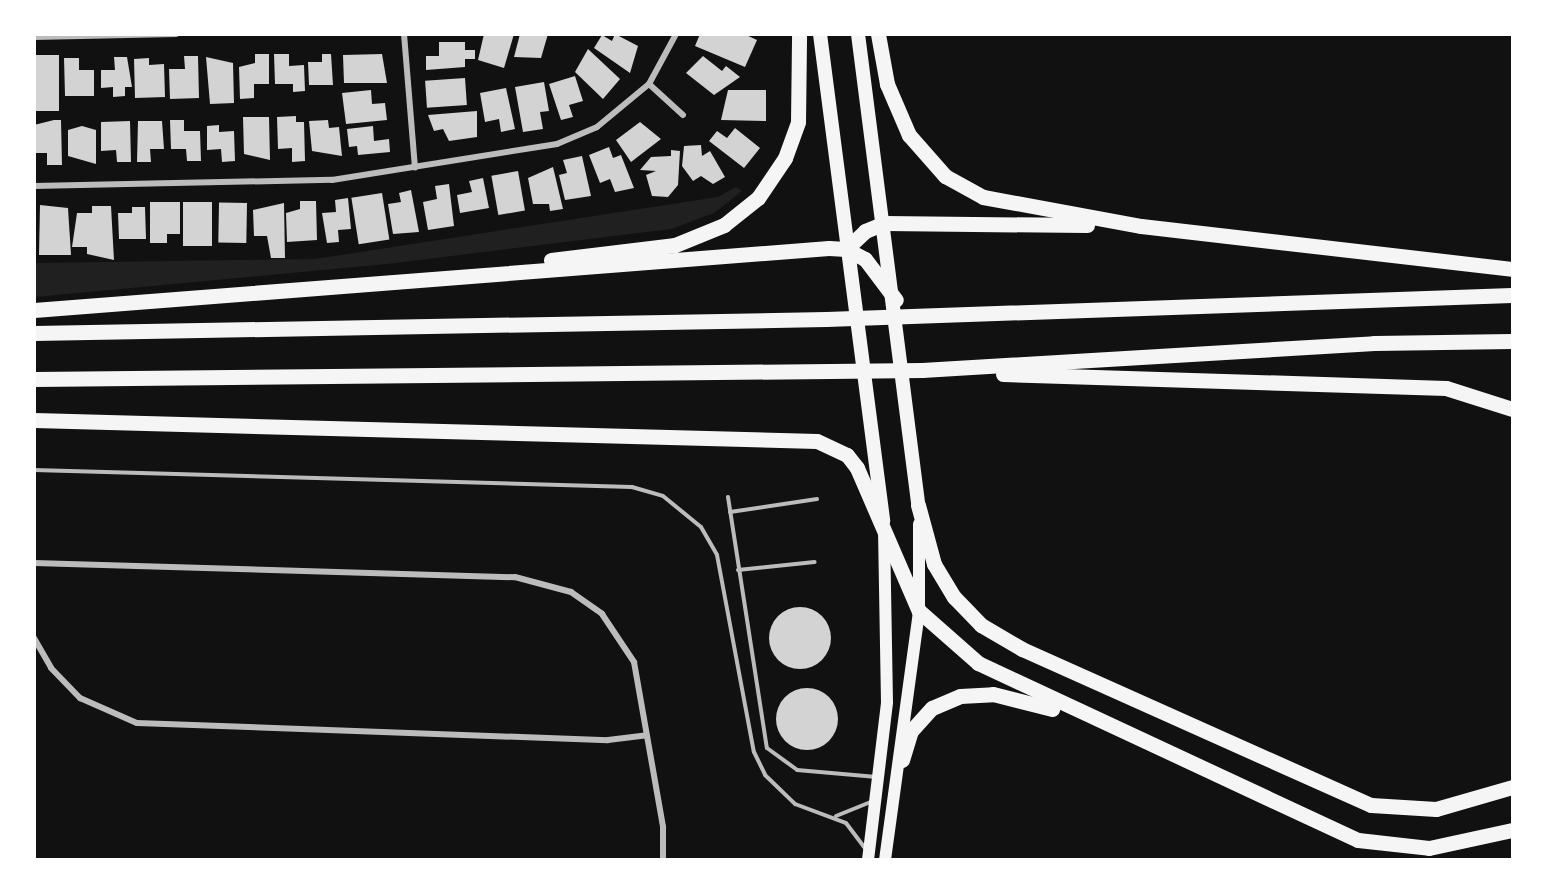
<!DOCTYPE html>
<style>
body{margin:0}
#map{position:relative;width:1547px;height:894px;overflow:hidden;background:#111;font-family:"Noto Serif",serif}
div>[style]{position:absolute}
[style*='--x']{left:calc(var(--x)*1px);top:calc(var(--y)*1px);width:calc(var(--w)*1px);rotate:calc(var(--a)*1deg)}
.green>*{inset:0;background:#202020}
.building>*{inset:0;background:#d3d3d3;transform-origin:0 0}
.round{border-radius:50%}
.service>*{height:4px;margin:-2px;padding:0 2px;transform-origin:2px;border-radius:2px;background:#bcbcbc}
.minor>*{height:6px;margin:-3px;padding:0 3px;transform-origin:3px;border-radius:3px;background:#bcbcbc}
.secondary>*{height:12px;margin:-6px;padding:0 6px;transform-origin:6px;border-radius:6px;background:#f5f5f5}
.trunk>*{height:14px;margin:-7px;padding:0 7px;transform-origin:7px;border-radius:7px;background:#f5f5f5}
.motorway>*{height:15px;margin:-7.5px;padding:0 7.5px;transform-origin:7.5px;border-radius:7.5px;background:#f5f5f5}
span{translate:-50% -50%;white-space:nowrap;text-align:center;line-height:1.15;-webkit-text-stroke:5px #fff;paint-order:stroke}
.frame{position:absolute;inset:0;border:36px solid #fff;pointer-events:none}
</style>
<div id="map">
<div class="green">
<div style="clip-path:polygon(736px 187px,742px 191px,714px 213px,671px 229px,387px 264px,35px 297px,35px 263px,315px 259px,718px 197px)"></div>
</div>
<div class="building">
<div style="clip-path:polygon(484px 34px,514px 34px,504px 68px,478px 60px)"></div>
<div style="clip-path:polygon(520px 34px,548px 34px,541px 58px,514px 57px)"></div>
<div style="clip-path:polygon(615px 34px,638px 46px,630px 73px,594px 48px,602px 35px,612px 41px)"></div>
<div style="clip-path:polygon(700px 34px,744px 34px,757px 40px,745px 67px,695px 46px)"></div>
<div style="clip-path:polygon(439px 42px,465px 42px,465px 50px,475px 50px,475px 59px,465px 59px,465px 67px,426px 70px,426px 56px,439px 56px)"></div>
<div style="clip-path:polygon(588px 49px,620px 79px,603px 99px,575px 72px)"></div>
<div style="clip-path:polygon(255px 54px,269px 54px,269px 84px,254px 84px,254px 98px,240px 99px,239px 67px,255px 63px)"></div>
<div style="clip-path:polygon(274px 54px,289px 54px,289px 66px,304px 65px,305px 91px,293px 92px,293px 84px,275px 84px)"></div>
<div style="clip-path:polygon(322px 54px,331px 54px,333px 85px,309px 85px,308px 62px,322px 62px)"></div>
<div style="clip-path:polygon(382px 54px,387px 83px,344px 83px,343px 55px)"></div>
<div style="left:34px;top:55px;width:25px;height:56px"></div>
<div style="clip-path:polygon(184px 56px,198px 56px,199px 98px,170px 99px,169px 69px,185px 69px)"></div>
<div style="clip-path:polygon(703px 56px,722px 71px,726px 66px,740px 77px,714px 95px,686px 73px)"></div>
<div style="clip-path:polygon(114px 57px,127px 57px,132px 87px,125px 87px,125px 96px,113px 97px,113px 87px,101px 88px,101px 70px,115px 70px)"></div>
<div style="clip-path:polygon(206px 57px,233px 63px,234px 103px,210px 104px)"></div>
<div style="clip-path:polygon(64px 58px,79px 58px,79px 70px,94px 70px,94px 96px,65px 96px)"></div>
<div style="clip-path:polygon(149px 58px,149px 65px,164px 64px,165px 97px,135px 98px,134px 59px)"></div>
<div style="clip-path:polygon(575px 76px,583px 101px,569px 105px,573px 117px,561px 120px,549px 84px)"></div>
<div style="left:465px;top:78px;width:27px;height:40px;rotate:86deg"></div>
<div style="clip-path:polygon(544px 82px,549px 111px,540px 112px,543px 129px,523px 132px,515px 87px)"></div>
<div style="clip-path:polygon(506px 88px,515px 129px,501px 132px,499px 119px,485px 122px,480px 93px)"></div>
<div style="clip-path:polygon(371px 90px,372px 104px,385px 103px,387px 120px,346px 124px,342px 93px)"></div>
<div style="clip-path:polygon(728px 90px,766px 90px,766px 121px,721px 120px)"></div>
<div style="clip-path:polygon(477px 111px,477px 137px,449px 141px,443px 129px,434px 131px,428px 115px)"></div>
<div style="clip-path:polygon(296px 116px,296px 122px,304px 122px,305px 161px,292px 162px,292px 148px,278px 149px,277px 117px)"></div>
<div style="clip-path:polygon(243px 117px,269px 117px,270px 160px,244px 154px)"></div>
<div style="clip-path:polygon(54px 120px,61px 120px,62px 165px,47px 165px,47px 153px,34px 153px,34px 125px)"></div>
<div style="clip-path:polygon(170px 120px,184px 120px,184px 131px,200px 131px,201px 161px,187px 161px,186px 149px,171px 149px)"></div>
<div style="clip-path:polygon(328px 120px,329px 128px,339px 127px,342px 156px,312px 151px,309px 121px)"></div>
<div style="clip-path:polygon(130px 121px,131px 162px,117px 162px,116px 150px,101px 151px,101px 122px)"></div>
<div style="clip-path:polygon(138px 121px,162px 121px,164px 149px,150px 149px,151px 162px,137px 162px)"></div>
<div style="clip-path:polygon(640px 122px,661px 139px,631px 162px,616px 140px)"></div>
<div style="clip-path:polygon(219px 125px,219px 132px,234px 131px,235px 161px,222px 162px,221px 149px,207px 150px,207px 126px)"></div>
<div style="clip-path:polygon(82px 126px,96px 130px,96px 164px,68px 156px,68px 130px)"></div>
<div style="clip-path:polygon(373px 126px,374px 141px,389px 139px,390px 152px,358px 155px,357px 146px,349px 147px,347px 129px)"></div>
<div style="clip-path:polygon(735px 128px,760px 148px,744px 168px,709px 141px,717px 131px,727px 138px)"></div>
<div style="clip-path:polygon(701px 145px,702px 156px,710px 151px,725px 177px,713px 184px,701px 176px,693px 181px,682px 166px,684px 146px)"></div>
<div style="clip-path:polygon(609px 147px,613px 158px,621px 155px,634px 188px,615px 192px,610px 179px,600px 183px,589px 155px)"></div>
<div style="clip-path:polygon(671px 150px,680px 151px,678px 185px,668px 197px,652px 196px,646px 175px,656px 171px,640px 170px,651px 157px,671px 156px)"></div>
<div style="clip-path:polygon(582px 156px,591px 196px,565px 200px,559px 175px,567px 173px,563px 160px)"></div>
<div style="clip-path:polygon(553px 167px,563px 209px,550px 211px,549px 204px,533px 204px,528px 178px)"></div>
<div style="left:518px;top:171px;width:40px;height:27px;rotate:80deg"></div>
<div style="clip-path:polygon(483px 178px,489px 208px,460px 213px,457px 195px,472px 192px,469px 181px)"></div>
<div style="clip-path:polygon(449px 184px,454px 226px,428px 230px,423px 202px,437px 199px,435px 186px)"></div>
<div style="clip-path:polygon(411px 190px,419px 232px,393px 234px,388px 204px,401px 202px,399px 193px)"></div>
<div style="left:382px;top:193px;width:47px;height:31px;rotate:81deg"></div>
<div style="clip-path:polygon(348px 198px,351px 229px,338px 230px,339px 242px,327px 243px,322px 213px,336px 212px,335px 200px)"></div>
<div style="clip-path:polygon(300px 201px,316px 201px,317px 240px,287px 242px,286px 213px,300px 209px)"></div>
<div style="clip-path:polygon(150px 202px,180px 202px,180px 234px,167px 234px,167px 243px,150px 243px)"></div>
<div style="left:183px;top:202px;width:29px;height:44px"></div>
<div style="left:247px;top:203px;width:40px;height:28px;rotate:91deg"></div>
<div style="clip-path:polygon(284px 203px,285px 258px,271px 258px,267px 236px,254px 236px,253px 210px)"></div>
<div style="clip-path:polygon(40px 205px,68px 208px,71px 255px,39px 255px)"></div>
<div style="clip-path:polygon(92px 206px,111px 206px,114px 260px,87px 254px,87px 247px,72px 247px,77px 213px,92px 213px)"></div>
<div style="clip-path:polygon(132px 207px,145px 207px,146px 239px,119px 239px,118px 213px,132px 213px)"></div>
<div class="round" style="left:769px;top:607px;width:62px;height:62px"></div>
<div class="round" style="left:776px;top:688px;width:62px;height:62px"></div>
</div>
<div class="service">
<div style="--x:34;--y:470;--w:598;--a:1.63"></div>
<div style="--x:632;--y:487;--w:32;--a:16"></div>
<div style="--x:663;--y:496;--w:49;--a:39.2"></div>
<div style="--x:701;--y:527;--w:32;--a:60"></div>
<div style="--x:717;--y:555;--w:200;--a:79.4"></div>
<div style="--x:754;--y:752;--w:25;--a:64"></div>
<div style="--x:765;--y:775;--w:42;--a:44"></div>
<div style="--x:795;--y:804;--w:54;--a:20.4"></div>
<div style="--x:846;--y:823;--w:31;--a:53"></div>
<div style="--x:728;--y:497;--w:254;--a:81.2"></div>
<div style="--x:767;--y:748;--w:37;--a:36"></div>
<div style="--x:797;--y:770;--w:80;--a:5"></div>
<div style="--x:730;--y:512;--w:88;--a:-8.5"></div>
<div style="--x:738;--y:570;--w:77;--a:-5.9"></div>
<div style="--x:836;--y:816;--w:40;--a:-22"></div>
</div>
<div class="minor">
<div style="--x:404;--y:34;--w:134;--a:85.3"></div>
<div style="--x:34;--y:37;--w:142;--a:-1.2"></div>
<div style="--x:649;--y:84;--w:46;--a:42.4"></div>
<div style="--x:34;--y:186;--w:298;--a:-1.2"></div>
<div style="--x:332;--y:180;--w:228;--a:-9.1"></div>
<div style="--x:557;--y:144;--w:43;--a:-23"></div>
<div style="--x:597;--y:127;--w:67;--a:-39.6"></div>
<div style="--x:649;--y:84;--w:57;--a:-61.6"></div>
<div style="--x:34;--y:563;--w:481;--a:1.7"></div>
<div style="--x:515;--y:577;--w:58;--a:15"></div>
<div style="--x:571;--y:592;--w:38;--a:35"></div>
<div style="--x:602;--y:614;--w:58;--a:56.3"></div>
<div style="--x:634;--y:662;--w:168;--a:80"></div>
<div style="--x:663;--y:827;--w:33;--a:90"></div>
<div style="--x:34;--y:638;--w:34;--a:60"></div>
<div style="--x:51;--y:668;--w:42;--a:46"></div>
<div style="--x:80;--y:698;--w:62;--a:23.7"></div>
<div style="--x:137;--y:723;--w:471;--a:2.1"></div>
<div style="--x:608;--y:740;--w:39;--a:-7"></div>
</div>
<div class="secondary">
<div style="--x:868;--y:860;--w:159;--a:-83.1"></div>
<div style="--x:887;--y:702;--w:169;--a:-91"></div>
<div style="--x:885;--y:860;--w:251;--a:-82.2"></div>
<div style="--x:919;--y:611;--w:87;--a:-90"></div>
</div>
<div class="trunk">
<div style="--x:820;--y:34;--w:491;--a:82.6"></div>
<div style="--x:858;--y:34;--w:475;--a:82.7"></div>
</div>
<div class="motorway">
<div style="--x:878;--y:34;--w:51;--a:79.8"></div>
<div style="--x:887;--y:84;--w:56;--a:66.7"></div>
<div style="--x:909;--y:135;--w:55;--a:48.7"></div>
<div style="--x:945;--y:176;--w:43;--a:28.9"></div>
<div style="--x:983;--y:197;--w:161;--a:10.4"></div>
<div style="--x:1141;--y:226;--w:373;--a:6.6"></div>
<div style="--x:846;--y:249;--w:26;--a:-43"></div>
<div style="--x:865;--y:231;--w:22;--a:-22"></div>
<div style="--x:885;--y:223;--w:202;--a:0.6"></div>
<div style="--x:551;--y:260;--w:125;--a:-6.9"></div>
<div style="--x:675;--y:245;--w:53;--a:-22.2"></div>
<div style="--x:724;--y:225;--w:43;--a:-38.5"></div>
<div style="--x:758;--y:198;--w:48;--a:-56"></div>
<div style="--x:785;--y:158;--w:38;--a:-70"></div>
<div style="--x:798;--y:122;--w:88;--a:-89.3"></div>
<div style="--x:34;--y:310;--w:797;--a:-4.46"></div>
<div style="--x:829;--y:248;--w:17;--a:3"></div>
<div style="--x:846;--y:249;--w:21;--a:28"></div>
<div style="--x:865;--y:259;--w:51;--a:52.9"></div>
<div style="--x:34;--y:333;--w:792;--a:-1.01"></div>
<div style="--x:826;--y:319;--w:686;--a:-2"></div>
<div style="--x:1003;--y:374;--w:443;--a:1.8"></div>
<div style="--x:1446;--y:388;--w:69;--a:17.7"></div>
<div style="--x:34;--y:379;--w:888;--a:-0.58"></div>
<div style="--x:922;--y:370;--w:453;--a:-3.4"></div>
<div style="--x:1374;--y:343;--w:138;--a:-0.8"></div>
<div style="--x:34;--y:420;--w:783;--a:1.54"></div>
<div style="--x:817;--y:441;--w:33;--a:25"></div>
<div style="--x:847;--y:455;--w:16;--a:52"></div>
<div style="--x:857;--y:468;--w:156;--a:66.6"></div>
<div style="--x:919;--y:611;--w:79;--a:41.4"></div>
<div style="--x:978;--y:663;--w:419;--a:25"></div>
<div style="--x:1358;--y:840;--w:71;--a:6.4"></div>
<div style="--x:1429;--y:848;--w:85;--a:-12.2"></div>
<div style="--x:918;--y:505;--w:61;--a:74.8"></div>
<div style="--x:934;--y:564;--w:39;--a:59"></div>
<div style="--x:954;--y:597;--w:39;--a:46"></div>
<div style="--x:981;--y:625;--w:48;--a:30.3"></div>
<div style="--x:1022;--y:649;--w:382;--a:24.1"></div>
<div style="--x:1371;--y:805;--w:65;--a:3.5"></div>
<div style="--x:1436;--y:809;--w:79;--a:-16.1"></div>
<div style="--x:902;--y:760;--w:30;--a:-73"></div>
<div style="--x:911;--y:731;--w:31;--a:-48"></div>
<div style="--x:932;--y:708;--w:30;--a:-23"></div>
<div style="--x:960;--y:696;--w:33;--a:-3"></div>
<div style="--x:993;--y:694;--w:61;--a:14.3"></div>
</div>
<div class="frame"></div>
</div>
